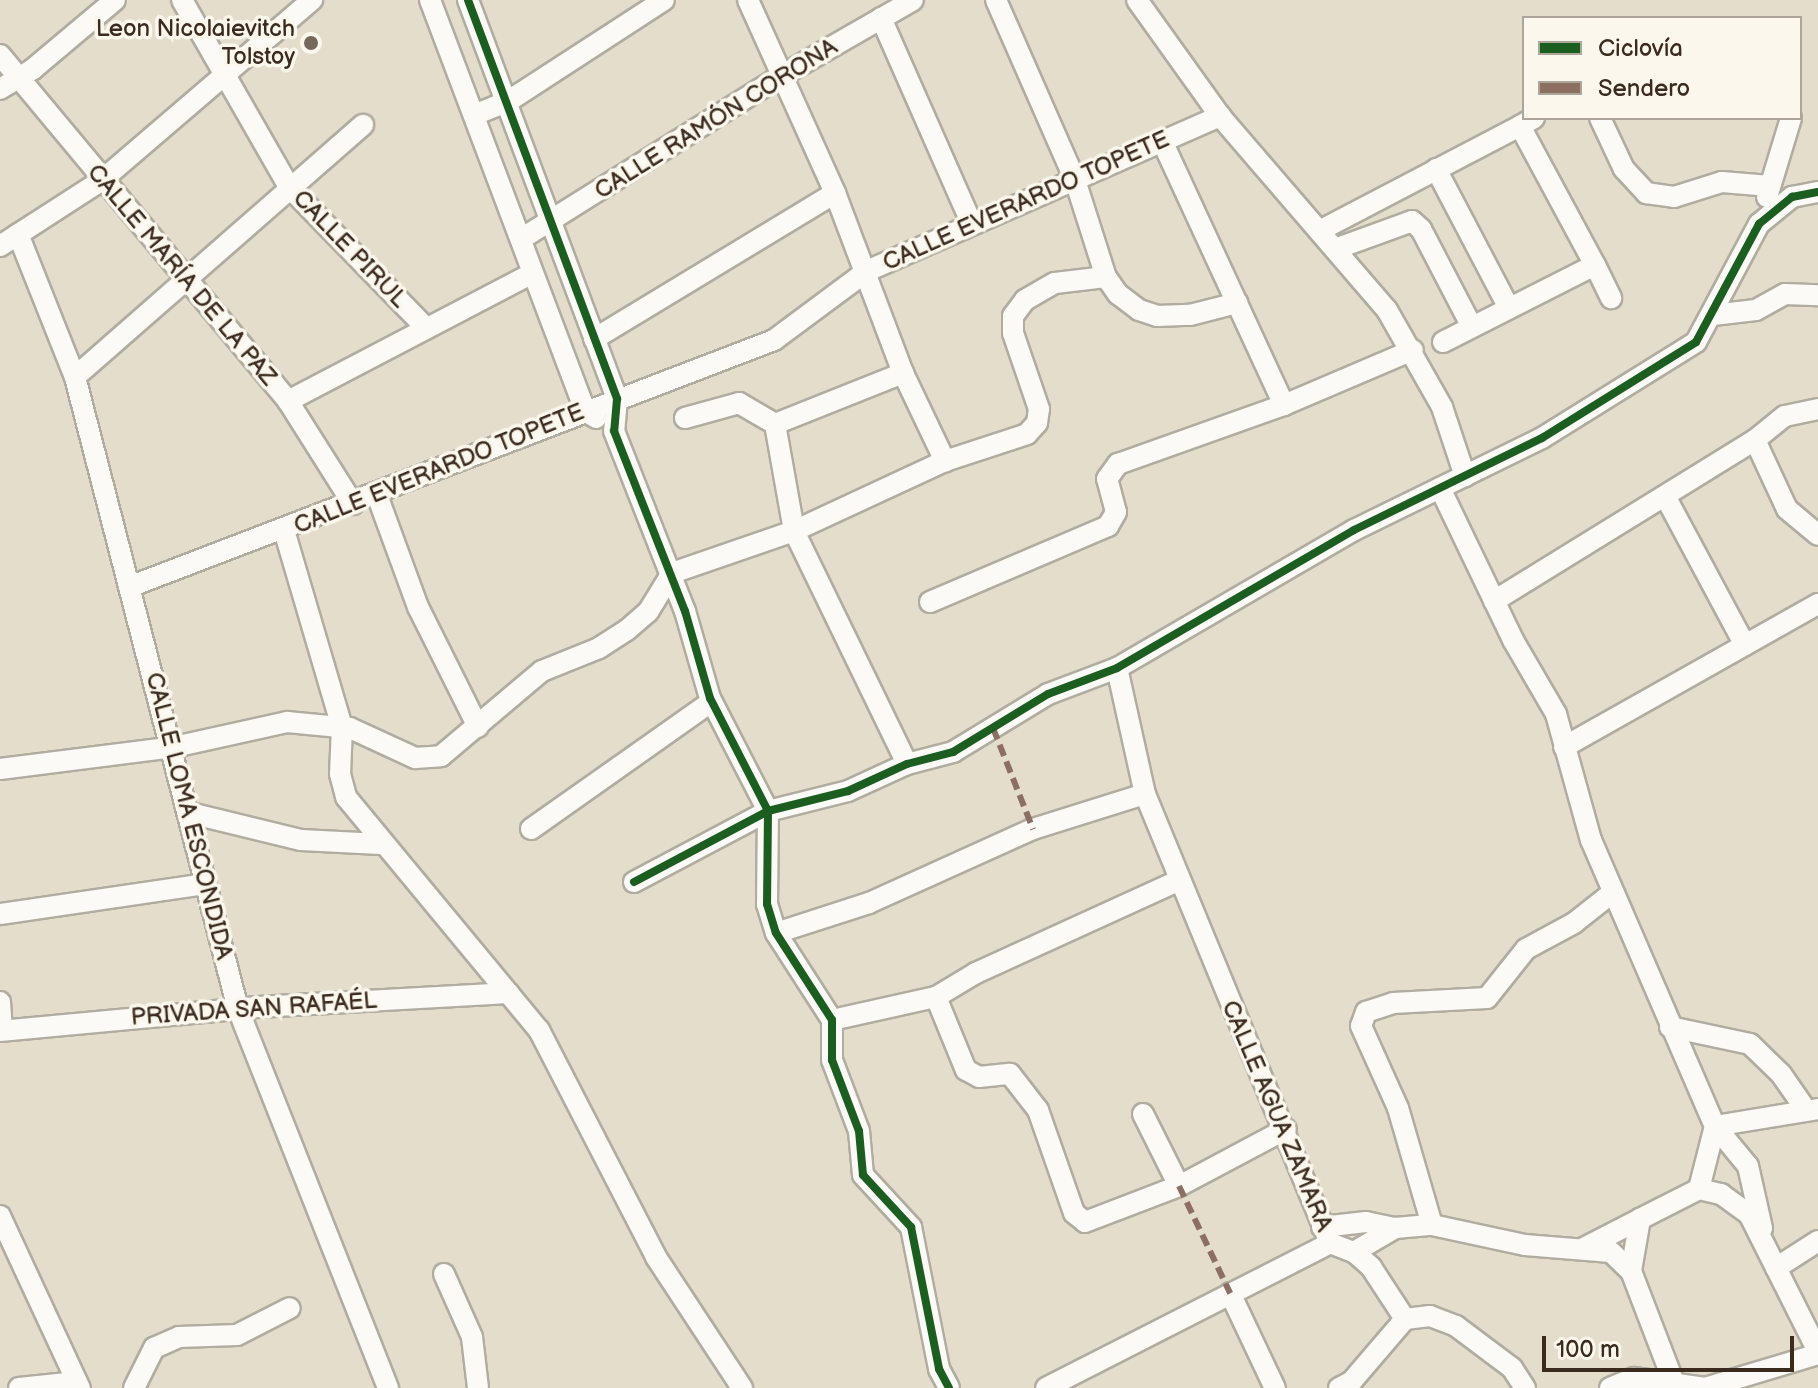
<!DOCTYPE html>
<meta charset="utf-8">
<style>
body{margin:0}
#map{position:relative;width:1818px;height:1388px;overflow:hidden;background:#e4ddcc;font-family:"Balsamiq Sans",sans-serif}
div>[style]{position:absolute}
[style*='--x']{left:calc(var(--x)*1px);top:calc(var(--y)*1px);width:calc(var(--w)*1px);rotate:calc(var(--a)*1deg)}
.roads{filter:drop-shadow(2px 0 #b1aca0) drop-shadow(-2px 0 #b1aca0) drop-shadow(0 2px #b1aca0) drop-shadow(0 -2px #b1aca0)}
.street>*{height:20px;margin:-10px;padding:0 10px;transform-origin:10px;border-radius:10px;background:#fbfaf7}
.quiet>*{height:6px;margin-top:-3px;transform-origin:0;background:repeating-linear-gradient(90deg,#8d6e63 0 12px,transparent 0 18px)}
.cycleway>*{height:8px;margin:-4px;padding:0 4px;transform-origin:4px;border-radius:4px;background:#1b5e20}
.dots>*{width:22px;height:22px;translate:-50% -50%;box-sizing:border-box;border:4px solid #fbf7ec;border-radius:50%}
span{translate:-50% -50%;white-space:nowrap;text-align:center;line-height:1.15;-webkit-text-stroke:7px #fbf7ec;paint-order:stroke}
.poi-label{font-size:24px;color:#3b2a1e}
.right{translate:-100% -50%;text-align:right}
.street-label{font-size:24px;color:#3b2a1e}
.legend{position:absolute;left:1522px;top:16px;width:280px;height:104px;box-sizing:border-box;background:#fbf7ec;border:2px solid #aea59a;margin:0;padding:10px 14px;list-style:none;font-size:24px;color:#3b2a1e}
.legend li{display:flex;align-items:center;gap:16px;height:40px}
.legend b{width:40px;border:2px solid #aea59a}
.scale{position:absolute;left:1542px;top:1336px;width:252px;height:36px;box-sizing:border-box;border:4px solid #3b2a1e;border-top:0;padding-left:10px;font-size:24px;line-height:28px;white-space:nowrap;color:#3b2a1e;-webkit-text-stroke:6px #fbf7ec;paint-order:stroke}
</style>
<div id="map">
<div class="roads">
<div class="street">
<div style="--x:182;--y:0;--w:215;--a:60.2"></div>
<div style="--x:289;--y:187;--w:197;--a:45.8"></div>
<div style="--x:430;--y:0;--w:439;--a:69.3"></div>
<div style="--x:585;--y:411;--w:13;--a:32"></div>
<div style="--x:468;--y:0;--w:426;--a:69.5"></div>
<div style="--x:617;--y:399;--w:32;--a:95"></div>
<div style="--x:614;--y:431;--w:193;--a:68.5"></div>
<div style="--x:685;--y:611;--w:91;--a:74"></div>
<div style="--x:710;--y:698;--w:127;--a:62.8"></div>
<div style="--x:768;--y:811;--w:93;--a:90.6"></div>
<div style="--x:767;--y:904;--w:30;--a:73"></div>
<div style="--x:776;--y:933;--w:103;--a:57.2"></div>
<div style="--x:832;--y:1020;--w:40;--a:90"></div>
<div style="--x:832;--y:1060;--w:76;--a:69.2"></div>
<div style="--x:859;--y:1131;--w:44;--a:84.8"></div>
<div style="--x:863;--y:1175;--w:71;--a:47.3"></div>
<div style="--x:911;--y:1227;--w:145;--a:78.8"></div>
<div style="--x:939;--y:1369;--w:21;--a:62"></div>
<div style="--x:748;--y:0;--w:212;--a:65.7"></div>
<div style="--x:835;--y:193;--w:192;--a:69.3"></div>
<div style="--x:903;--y:373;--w:98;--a:64.5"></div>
<div style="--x:996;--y:0;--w:197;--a:66.3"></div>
<div style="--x:1075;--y:180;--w:102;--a:72.3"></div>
<div style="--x:1106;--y:277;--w:21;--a:55"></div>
<div style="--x:1118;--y:294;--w:26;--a:37"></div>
<div style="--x:1139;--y:310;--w:19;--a:18"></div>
<div style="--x:1157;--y:316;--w:33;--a:-2"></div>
<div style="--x:1190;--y:315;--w:49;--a:-14.3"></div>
<div style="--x:1137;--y:0;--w:143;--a:54.4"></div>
<div style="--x:1220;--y:116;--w:256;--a:49.3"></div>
<div style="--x:1387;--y:310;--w:112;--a:60.4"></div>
<div style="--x:1442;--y:407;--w:73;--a:71.6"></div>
<div style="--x:881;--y:18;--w:225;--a:66.2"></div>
<div style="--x:0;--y:55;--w:450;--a:50.2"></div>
<div style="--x:288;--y:401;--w:122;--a:57.7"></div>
<div style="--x:0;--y:89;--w:39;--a:-31"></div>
<div style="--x:33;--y:69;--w:107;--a:-40.1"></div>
<div style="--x:474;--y:115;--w:35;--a:-22"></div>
<div style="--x:507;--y:102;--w:187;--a:-33"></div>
<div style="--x:1534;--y:118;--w:16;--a:150"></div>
<div style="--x:1520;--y:126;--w:158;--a:61.7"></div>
<div style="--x:1600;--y:118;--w:56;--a:64.8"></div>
<div style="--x:1624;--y:169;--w:33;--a:47"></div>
<div style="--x:1646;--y:193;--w:28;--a:8"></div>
<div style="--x:1674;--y:197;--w:50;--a:-17.4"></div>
<div style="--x:1722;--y:182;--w:48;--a:4.8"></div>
<div style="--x:1162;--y:141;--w:291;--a:65.2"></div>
<div style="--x:1436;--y:169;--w:157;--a:62.3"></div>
<div style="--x:1767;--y:197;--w:83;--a:-73.1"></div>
<div style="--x:1321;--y:230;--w:225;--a:-27.6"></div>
<div style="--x:18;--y:234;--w:154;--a:68.3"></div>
<div style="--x:75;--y:377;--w:653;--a:75.54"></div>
<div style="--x:238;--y:1009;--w:408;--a:68.4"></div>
<div style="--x:521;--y:239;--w:307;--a:-32.1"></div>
<div style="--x:781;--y:76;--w:152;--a:-29.9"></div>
<div style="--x:0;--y:246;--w:121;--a:-32.9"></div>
<div style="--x:102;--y:180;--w:277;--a:-40.6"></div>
<div style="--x:1338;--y:248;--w:79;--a:-20"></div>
<div style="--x:1412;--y:221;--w:12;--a:42"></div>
<div style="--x:1421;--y:229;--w:110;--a:62.5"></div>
<div style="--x:1713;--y:315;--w:43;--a:-6.6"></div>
<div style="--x:1756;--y:310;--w:33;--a:-29"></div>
<div style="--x:1785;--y:294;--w:33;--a:2"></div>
<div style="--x:594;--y:339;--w:282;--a:-31.2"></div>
<div style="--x:1443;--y:342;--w:170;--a:-26.9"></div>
<div style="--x:1595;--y:265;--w:37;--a:64"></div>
<div style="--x:75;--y:377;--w:383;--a:-41.2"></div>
<div style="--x:288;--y:401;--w:276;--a:-27.6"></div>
<div style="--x:685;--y:418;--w:56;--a:-15.5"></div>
<div style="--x:739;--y:403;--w:42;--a:30.3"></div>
<div style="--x:775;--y:424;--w:109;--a:79.9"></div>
<div style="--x:794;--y:531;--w:259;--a:64.1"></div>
<div style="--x:775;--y:424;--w:138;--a:-21.7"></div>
<div style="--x:1755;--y:440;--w:76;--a:65.1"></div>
<div style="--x:1787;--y:509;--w:40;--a:40"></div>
<div style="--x:1440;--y:488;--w:169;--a:64.3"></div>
<div style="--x:1513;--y:640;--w:86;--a:59.8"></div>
<div style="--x:1556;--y:714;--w:131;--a:74.5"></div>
<div style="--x:1591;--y:840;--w:312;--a:66.6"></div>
<div style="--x:1715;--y:1126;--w:65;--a:104.3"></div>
<div style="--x:1699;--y:1189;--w:23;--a:13"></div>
<div style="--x:1721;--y:1194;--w:34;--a:36"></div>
<div style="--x:1749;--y:1214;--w:153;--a:63.3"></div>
<div style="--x:377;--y:495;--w:119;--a:69.9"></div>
<div style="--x:418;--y:607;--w:134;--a:63.4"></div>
<div style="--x:1665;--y:496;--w:169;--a:61.8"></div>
<div style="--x:284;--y:530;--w:205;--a:73.6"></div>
<div style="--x:342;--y:727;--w:47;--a:92.4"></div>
<div style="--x:340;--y:774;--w:24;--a:75"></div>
<div style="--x:346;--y:797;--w:303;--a:50.4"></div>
<div style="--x:539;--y:1030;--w:255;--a:62.7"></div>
<div style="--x:656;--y:1257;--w:157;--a:56.7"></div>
<div style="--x:129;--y:587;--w:691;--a:-20.95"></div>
<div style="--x:774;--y:340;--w:116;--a:-36.6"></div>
<div style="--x:867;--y:271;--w:386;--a:-23.7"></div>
<div style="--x:1494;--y:601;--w:307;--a:-31.7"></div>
<div style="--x:1755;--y:440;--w:38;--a:-39"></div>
<div style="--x:1785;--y:416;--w:34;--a:-12"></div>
<div style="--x:930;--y:602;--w:194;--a:-23.1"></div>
<div style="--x:1108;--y:526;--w:16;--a:-60"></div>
<div style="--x:1116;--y:512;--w:34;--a:-105"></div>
<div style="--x:1107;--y:479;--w:19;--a:-54"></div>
<div style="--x:1118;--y:464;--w:176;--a:-19.6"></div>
<div style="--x:1284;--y:405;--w:140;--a:-23.1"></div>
<div style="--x:1117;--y:668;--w:129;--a:77.5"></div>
<div style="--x:1145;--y:794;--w:486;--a:67.6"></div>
<div style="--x:1330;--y:1243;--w:26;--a:21"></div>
<div style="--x:1354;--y:1252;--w:23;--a:41"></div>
<div style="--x:1371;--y:1267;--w:62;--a:56.8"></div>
<div style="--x:1405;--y:1319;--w:25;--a:-7"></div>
<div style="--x:1430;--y:1316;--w:28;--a:21"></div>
<div style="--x:1456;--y:1326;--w:70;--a:36.9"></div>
<div style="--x:1512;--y:1368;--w:24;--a:57"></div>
<div style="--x:1564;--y:747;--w:291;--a:-29.4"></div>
<div style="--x:0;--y:769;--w:175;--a:-7.2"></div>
<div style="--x:174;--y:747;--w:116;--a:-12.5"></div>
<div style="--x:287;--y:722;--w:63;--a:5.4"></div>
<div style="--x:350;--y:728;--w:72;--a:24.8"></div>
<div style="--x:415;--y:758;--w:26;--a:-4"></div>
<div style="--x:441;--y:756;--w:132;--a:-40.1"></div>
<div style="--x:542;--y:671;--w:61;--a:-22"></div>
<div style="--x:599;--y:648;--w:33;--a:-33"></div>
<div style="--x:627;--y:630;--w:28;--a:-41"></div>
<div style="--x:648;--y:612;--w:46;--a:-58.4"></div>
<div style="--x:672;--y:573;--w:129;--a:-19"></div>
<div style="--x:794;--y:531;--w:166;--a:-24.9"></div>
<div style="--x:945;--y:461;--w:86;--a:-18.2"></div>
<div style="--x:1027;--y:434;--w:15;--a:-48"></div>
<div style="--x:1037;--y:423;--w:14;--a:-82"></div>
<div style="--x:1039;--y:409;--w:80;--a:-108.9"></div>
<div style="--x:1013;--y:333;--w:17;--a:-90"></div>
<div style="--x:1013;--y:316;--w:20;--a:-53"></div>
<div style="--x:1025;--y:300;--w:34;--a:-30"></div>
<div style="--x:1055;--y:283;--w:51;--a:-6.7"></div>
<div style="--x:190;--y:813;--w:114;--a:13.7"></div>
<div style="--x:301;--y:840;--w:79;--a:2.9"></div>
<div style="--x:531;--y:829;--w:220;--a:-35.2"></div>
<div style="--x:634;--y:882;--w:152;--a:-27.9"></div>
<div style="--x:768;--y:811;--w:82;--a:-14"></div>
<div style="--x:848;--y:791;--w:65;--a:-24.6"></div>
<div style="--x:907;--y:764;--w:48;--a:-14.6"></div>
<div style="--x:953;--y:752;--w:111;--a:-31.4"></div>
<div style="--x:1048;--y:694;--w:74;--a:-20.6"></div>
<div style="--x:1117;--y:668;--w:274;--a:-30.2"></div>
<div style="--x:1354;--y:530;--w:209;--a:-26.1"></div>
<div style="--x:1542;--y:438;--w:181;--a:-31.9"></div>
<div style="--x:1696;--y:342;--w:134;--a:-61.9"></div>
<div style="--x:1759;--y:224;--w:43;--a:-39.3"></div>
<div style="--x:1792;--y:197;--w:26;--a:-11"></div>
<div style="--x:0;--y:914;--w:207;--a:-8.3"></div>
<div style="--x:776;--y:933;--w:98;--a:-17.9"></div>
<div style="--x:869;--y:903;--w:180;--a:-24.3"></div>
<div style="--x:1033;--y:829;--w:117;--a:-17.4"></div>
<div style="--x:936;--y:997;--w:79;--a:67.7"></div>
<div style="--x:966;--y:1070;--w:15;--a:28"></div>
<div style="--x:979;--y:1077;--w:31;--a:-6"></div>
<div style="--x:1010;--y:1074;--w:46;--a:52.1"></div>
<div style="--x:1038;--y:1110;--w:109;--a:70.7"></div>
<div style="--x:1074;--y:1213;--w:14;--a:39"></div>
<div style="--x:1085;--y:1222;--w:101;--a:-21"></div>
<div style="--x:1179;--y:1186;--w:121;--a:-28"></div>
<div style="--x:0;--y:1002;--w:28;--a:86"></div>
<div style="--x:832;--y:1020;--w:107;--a:-12.5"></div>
<div style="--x:936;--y:997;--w:47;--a:-31"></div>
<div style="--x:976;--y:973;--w:224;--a:-24.5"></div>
<div style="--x:1670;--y:1027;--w:82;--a:12"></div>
<div style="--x:1750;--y:1044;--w:43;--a:44.1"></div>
<div style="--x:1781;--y:1074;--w:44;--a:55.2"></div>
<div style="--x:0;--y:1031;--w:259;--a:-5.3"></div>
<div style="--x:258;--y:1007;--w:251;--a:-3.2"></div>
<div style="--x:1143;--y:1114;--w:80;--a:63.4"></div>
<div style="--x:1715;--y:1126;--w:52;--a:50.5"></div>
<div style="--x:1748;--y:1166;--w:64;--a:77.3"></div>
<div style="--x:1715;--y:1126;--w:104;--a:-9.4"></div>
<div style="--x:0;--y:1216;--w:190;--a:65.1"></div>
<div style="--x:1432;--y:1225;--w:122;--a:-106.2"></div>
<div style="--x:1398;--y:1108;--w:90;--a:-114.3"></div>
<div style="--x:1361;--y:1026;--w:15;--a:-70"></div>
<div style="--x:1366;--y:1012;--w:28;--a:-18"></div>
<div style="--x:1393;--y:1003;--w:94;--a:-3"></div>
<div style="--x:1487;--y:998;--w:63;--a:-51.5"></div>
<div style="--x:1526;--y:949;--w:55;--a:-28.4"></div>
<div style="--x:1574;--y:923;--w:48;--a:-38.3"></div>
<div style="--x:1322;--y:1227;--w:44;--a:-6.5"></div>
<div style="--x:1366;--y:1222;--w:30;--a:12"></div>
<div style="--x:1584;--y:1248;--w:63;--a:-27.4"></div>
<div style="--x:1354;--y:1252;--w:48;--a:-30.3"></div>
<div style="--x:1395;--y:1228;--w:37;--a:-5"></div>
<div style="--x:1432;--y:1225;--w:95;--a:12.1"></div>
<div style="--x:1525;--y:1245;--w:86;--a:4.7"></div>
<div style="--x:1611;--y:1252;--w:28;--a:44"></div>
<div style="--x:1631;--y:1271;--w:125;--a:69"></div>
<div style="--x:1776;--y:1268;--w:50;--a:-32.7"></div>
<div style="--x:1631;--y:1271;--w:53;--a:-80.2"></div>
<div style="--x:1640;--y:1219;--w:66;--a:-27"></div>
<div style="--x:444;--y:1274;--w:69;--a:66"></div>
<div style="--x:472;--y:1337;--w:51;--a:83.3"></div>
<div style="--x:1230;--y:1293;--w:105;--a:64.7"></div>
<div style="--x:19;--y:1388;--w:58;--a:-5.9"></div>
<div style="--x:134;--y:1388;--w:45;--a:-63.4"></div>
<div style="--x:154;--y:1348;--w:27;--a:-24"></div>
<div style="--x:179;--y:1337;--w:58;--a:-2"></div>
<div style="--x:237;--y:1335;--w:59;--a:-27"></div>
<div style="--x:1046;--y:1388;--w:319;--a:-27"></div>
<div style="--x:1339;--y:1388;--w:15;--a:-28"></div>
<div style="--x:1352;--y:1381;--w:82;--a:-49.5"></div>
<div style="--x:1610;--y:1388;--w:26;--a:-23"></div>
<div style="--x:1634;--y:1378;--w:72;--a:8"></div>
<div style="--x:1705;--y:1388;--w:118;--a:-16.7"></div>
</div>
</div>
<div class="quiet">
<div style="--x:993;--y:728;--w:109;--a:68.4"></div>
<div style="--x:1179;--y:1186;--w:119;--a:64.5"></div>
</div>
<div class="cycleway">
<div style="--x:468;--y:0;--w:426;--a:69.5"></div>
<div style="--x:617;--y:399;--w:32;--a:95"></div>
<div style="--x:614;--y:431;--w:193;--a:68.5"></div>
<div style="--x:685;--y:611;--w:91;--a:74"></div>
<div style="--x:710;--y:698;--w:127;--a:62.8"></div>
<div style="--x:768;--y:811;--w:93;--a:90.6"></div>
<div style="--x:767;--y:904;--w:30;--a:73"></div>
<div style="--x:776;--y:933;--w:103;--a:57.2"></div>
<div style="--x:832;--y:1020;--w:40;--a:90"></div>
<div style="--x:832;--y:1060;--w:76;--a:69.2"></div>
<div style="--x:859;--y:1131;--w:44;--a:84.8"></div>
<div style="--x:863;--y:1175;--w:71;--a:47.3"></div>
<div style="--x:911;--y:1227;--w:145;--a:78.8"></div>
<div style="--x:939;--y:1369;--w:21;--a:62"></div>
<div style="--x:634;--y:882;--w:152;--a:-27.9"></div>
<div style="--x:768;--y:811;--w:82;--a:-14"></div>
<div style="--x:848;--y:791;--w:65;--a:-24.6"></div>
<div style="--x:907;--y:764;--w:48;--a:-14.6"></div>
<div style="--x:953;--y:752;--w:111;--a:-31.4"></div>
<div style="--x:1048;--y:694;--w:74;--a:-20.6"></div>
<div style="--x:1117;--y:668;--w:274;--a:-30.2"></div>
<div style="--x:1354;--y:530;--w:209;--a:-26.1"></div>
<div style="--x:1542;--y:438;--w:181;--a:-31.9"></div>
<div style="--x:1696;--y:342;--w:134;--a:-61.9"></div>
<div style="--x:1759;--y:224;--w:43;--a:-39.3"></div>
<div style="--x:1792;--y:197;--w:26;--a:-11"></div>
</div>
<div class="dots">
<div style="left:311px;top:43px;background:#76695b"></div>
</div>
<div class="poi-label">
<span class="right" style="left:295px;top:43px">Leon Nicolaievitch<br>Tolstoy</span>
</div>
<div class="street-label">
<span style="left:716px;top:119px;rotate:-32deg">CALLE RAMÓN CORONA</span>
<span style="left:1026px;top:201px;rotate:-24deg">CALLE EVERARDO TOPETE</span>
<span style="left:350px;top:249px;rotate:46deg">CALLE PIRUL</span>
<span style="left:182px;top:275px;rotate:50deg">CALLE MARÍA DE LA PAZ</span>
<span style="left:439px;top:469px;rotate:-22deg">CALLE EVERARDO TOPETE</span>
<span style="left:189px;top:816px;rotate:76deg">CALLE LOMA ESCONDIDA</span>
<span style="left:254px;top:1009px;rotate:-4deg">PRIVADA SAN RAFAÉL</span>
<span style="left:1277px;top:1116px;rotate:67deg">CALLE AGUA ZAMARA</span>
</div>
<ul class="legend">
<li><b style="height:10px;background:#1b5e20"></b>Ciclovía</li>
<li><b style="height:10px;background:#8d6e63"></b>Sendero</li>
</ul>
<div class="scale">100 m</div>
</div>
